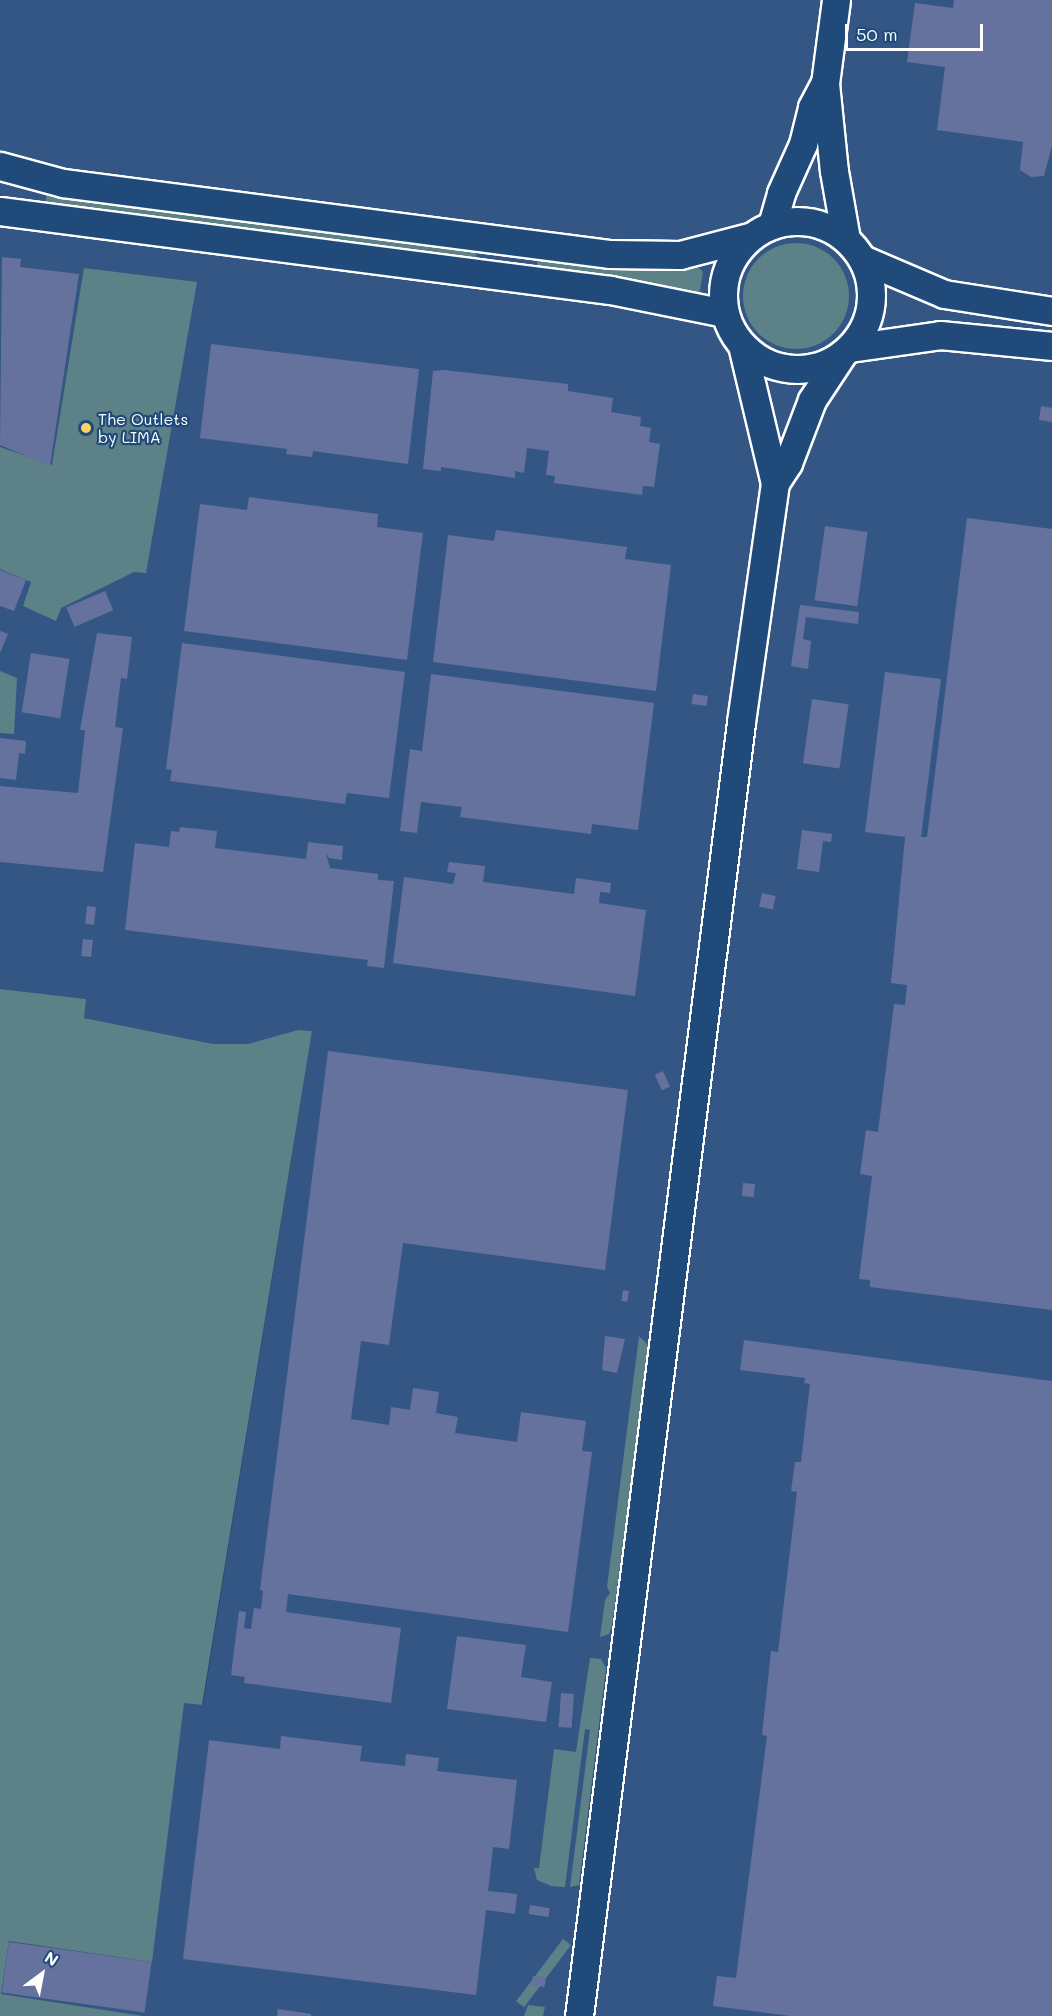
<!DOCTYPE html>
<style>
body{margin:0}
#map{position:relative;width:1052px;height:2016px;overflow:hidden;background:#1f4a7a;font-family:Mali,sans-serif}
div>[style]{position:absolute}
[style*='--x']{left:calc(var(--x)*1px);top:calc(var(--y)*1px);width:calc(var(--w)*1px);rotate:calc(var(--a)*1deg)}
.built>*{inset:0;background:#345685}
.green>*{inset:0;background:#5c8186;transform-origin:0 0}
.round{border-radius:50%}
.building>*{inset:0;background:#66729e;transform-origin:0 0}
.roads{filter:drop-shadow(2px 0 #fff) drop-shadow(-2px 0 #fff) drop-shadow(0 2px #fff) drop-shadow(0 -2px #fff)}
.minor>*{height:27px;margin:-13.5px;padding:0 13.5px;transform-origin:13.5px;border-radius:13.5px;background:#1f4a7a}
.minor>.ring{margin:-13.5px;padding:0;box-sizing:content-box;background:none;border:27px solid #1f4a7a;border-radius:50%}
.dots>*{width:16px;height:16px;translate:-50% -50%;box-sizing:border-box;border:3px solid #1f4a7a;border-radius:50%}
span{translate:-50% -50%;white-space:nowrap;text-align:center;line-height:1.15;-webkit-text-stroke:4.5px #1f4a7a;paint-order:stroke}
.poi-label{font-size:16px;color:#fff}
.left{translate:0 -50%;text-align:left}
.north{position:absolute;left:12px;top:1944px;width:60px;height:60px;-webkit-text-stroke:4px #1f4a7a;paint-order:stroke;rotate:32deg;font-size:16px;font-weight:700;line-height:24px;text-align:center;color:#fff}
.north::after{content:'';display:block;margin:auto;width:21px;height:27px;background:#fff;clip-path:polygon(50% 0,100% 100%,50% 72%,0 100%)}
.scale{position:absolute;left:845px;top:24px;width:138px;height:27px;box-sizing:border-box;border:3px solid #fff;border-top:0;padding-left:8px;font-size:18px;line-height:21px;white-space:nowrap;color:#fff;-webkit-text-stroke:4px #1f4a7a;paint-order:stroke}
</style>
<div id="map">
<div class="built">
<div style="clip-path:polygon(0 0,1052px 0,1052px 2016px,0 2016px,0 1766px,11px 1684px,203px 1705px,312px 1031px,298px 1030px,248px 1044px,213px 1044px,84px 1018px,85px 999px,0 989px)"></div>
</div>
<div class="green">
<div style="left:47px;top:191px;width:434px;height:15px;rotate:7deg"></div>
<div class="round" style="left:743px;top:243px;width:106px;height:106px"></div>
<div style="clip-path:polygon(538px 257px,638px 269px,699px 268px,703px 272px,699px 295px,536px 269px)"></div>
<div style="clip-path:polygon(84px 268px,197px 282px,146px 573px,134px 572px,61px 608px,56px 621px,23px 606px,31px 582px,0 569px,0 447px,52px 465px)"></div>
<div style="clip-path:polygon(0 671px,17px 678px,14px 734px,0 733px)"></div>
<div style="clip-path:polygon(0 989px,86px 999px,84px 1018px,213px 1044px,248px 1044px,298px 1030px,312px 1031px,202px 1705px,184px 1703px,152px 1962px,9px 1941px,1px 1994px,143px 2016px,0 2016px)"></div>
<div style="clip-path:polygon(639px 1336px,649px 1346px,612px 1626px,609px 1634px,600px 1637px,605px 1600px,610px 1593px,607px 1587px)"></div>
<div style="clip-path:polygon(590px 1658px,601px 1659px,606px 1668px,579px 1885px,570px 1887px,590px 1730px,585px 1729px,565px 1887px,551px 1886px,537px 1880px,534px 1868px,539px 1868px,554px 1749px,576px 1752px)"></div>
<div style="left:563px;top:1939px;width:10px;height:78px;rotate:37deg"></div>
<div style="clip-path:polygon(528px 2005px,545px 2007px,543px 2016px,524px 2016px)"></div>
</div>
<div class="building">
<div style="clip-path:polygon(954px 0,1052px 0,1052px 146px,1044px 176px,1031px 177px,1020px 170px,1023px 142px,937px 130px,945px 67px,907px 62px,915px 3px,953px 8px)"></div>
<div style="clip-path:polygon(2px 257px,21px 259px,20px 267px,79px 274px,50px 466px,0 445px)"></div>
<div style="clip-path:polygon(211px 344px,419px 369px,408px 464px,313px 451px,312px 457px,286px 454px,287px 449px,200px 438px)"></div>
<div style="clip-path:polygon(444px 370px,568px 384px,568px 391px,613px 398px,611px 412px,641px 417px,640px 426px,651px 428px,649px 442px,660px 444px,654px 487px,643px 486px,642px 495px,554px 483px,555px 476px,546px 475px,549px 451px,527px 448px,524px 473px,515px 471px,515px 478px,441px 467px,441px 471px,423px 469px,433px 371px)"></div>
<div style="clip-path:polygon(1041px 406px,1052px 408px,1052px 422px,1039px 420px)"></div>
<div style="clip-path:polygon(249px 497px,378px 514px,377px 527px,423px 533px,407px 660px,184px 631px,200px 504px,247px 510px)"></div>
<div style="clip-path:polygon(967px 518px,1052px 529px,1052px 1310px,870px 1287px,870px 1280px,859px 1279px,872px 1176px,860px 1174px,866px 1130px,878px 1132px,894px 1004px,905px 1005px,907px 985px,891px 983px,905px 837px,865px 832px,885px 672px,941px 679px,921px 837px,927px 837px)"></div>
<div style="left:825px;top:526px;width:43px;height:75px;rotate:8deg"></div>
<div style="clip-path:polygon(496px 530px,627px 547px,625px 559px,671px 565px,656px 691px,433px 662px,448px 535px,494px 541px)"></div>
<div style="clip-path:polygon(0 570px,26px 580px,14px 611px,0 606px)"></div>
<div style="left:105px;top:591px;width:21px;height:42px;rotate:67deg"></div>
<div style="clip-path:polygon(800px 605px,859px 612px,858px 624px,806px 617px,803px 639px,811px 641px,808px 669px,791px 666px)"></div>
<div style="clip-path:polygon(0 631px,8px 634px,0 653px)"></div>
<div style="clip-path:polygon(97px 633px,132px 637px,127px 679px,121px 678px,115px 727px,123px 728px,103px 872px,0 862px,0 786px,78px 793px,85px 730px,80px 730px)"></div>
<div style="clip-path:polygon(182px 643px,405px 672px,389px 798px,347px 793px,345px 804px,170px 781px,172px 770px,166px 769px)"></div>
<div style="left:31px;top:653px;width:39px;height:60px;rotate:9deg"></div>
<div style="clip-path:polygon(431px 674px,654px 703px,638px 830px,592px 824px,591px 834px,460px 817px,462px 807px,421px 802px,417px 833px,400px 831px,410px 749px,422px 751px)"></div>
<div style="left:693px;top:694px;width:15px;height:10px;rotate:8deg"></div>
<div style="left:812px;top:699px;width:37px;height:65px;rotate:8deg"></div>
<div style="clip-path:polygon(0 738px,26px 741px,25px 754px,19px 753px,16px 780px,0 778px)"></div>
<div style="clip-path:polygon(180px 827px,217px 831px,215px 848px,306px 859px,308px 842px,343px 846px,342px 860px,329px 858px,326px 853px,330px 868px,378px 874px,378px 880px,394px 881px,384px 968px,367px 966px,368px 960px,125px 930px,135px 843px,169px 847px,171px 831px,179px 832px)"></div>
<div style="clip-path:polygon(802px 830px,832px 834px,831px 842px,823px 841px,819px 872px,797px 869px)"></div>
<div style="clip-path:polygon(449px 862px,485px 866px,483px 882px,574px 894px,576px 878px,611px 883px,610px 893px,600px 892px,599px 903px,646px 910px,635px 996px,393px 963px,404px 877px,453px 884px,456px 873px,447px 872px)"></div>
<div style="left:762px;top:893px;width:14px;height:14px;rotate:12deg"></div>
<div style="left:87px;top:906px;width:9px;height:18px;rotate:6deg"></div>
<div style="left:83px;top:939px;width:10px;height:17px;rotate:6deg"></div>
<div style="clip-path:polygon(328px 1051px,628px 1090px,605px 1270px,403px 1243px,389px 1345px,361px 1341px,351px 1419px,389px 1425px,391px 1407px,410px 1410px,413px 1388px,439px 1392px,436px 1413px,458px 1417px,455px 1433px,517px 1442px,521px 1412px,586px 1421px,582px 1451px,592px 1452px,568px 1632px,288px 1594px,286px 1612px,401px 1628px,391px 1703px,244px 1683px,245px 1677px,231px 1675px,239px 1611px,246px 1612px,244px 1628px,251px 1629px,254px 1608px,261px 1609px,263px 1591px,260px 1590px)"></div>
<div style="left:663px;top:1071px;width:17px;height:9px;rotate:66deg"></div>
<div style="left:743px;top:1183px;width:12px;height:13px;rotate:5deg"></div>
<div style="left:623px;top:1290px;width:6px;height:11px;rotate:9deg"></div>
<div style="clip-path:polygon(605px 1336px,625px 1339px,617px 1373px,602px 1370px)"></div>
<div style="clip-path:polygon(744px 1340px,1052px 1381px,1052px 2016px,790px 2016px,713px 2006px,717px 1976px,736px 1978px,767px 1736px,762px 1735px,771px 1651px,778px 1652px,797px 1492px,791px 1491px,795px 1462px,801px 1462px,810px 1384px,804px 1383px,805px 1378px,740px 1370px)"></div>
<div style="clip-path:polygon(457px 1636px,526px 1645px,521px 1677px,552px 1682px,546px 1722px,447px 1709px)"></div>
<div style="left:561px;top:1693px;width:13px;height:34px;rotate:4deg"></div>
<div style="clip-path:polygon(281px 1736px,362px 1746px,360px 1761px,405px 1766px,406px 1754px,439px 1758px,437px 1771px,517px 1780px,509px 1849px,493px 1847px,488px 1891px,517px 1894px,515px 1914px,486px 1910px,476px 1995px,183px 1959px,209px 1740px,280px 1749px)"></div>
<div style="left:530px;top:1905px;width:20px;height:9px;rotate:9deg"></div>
<div style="left:9px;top:1942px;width:144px;height:51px;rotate:8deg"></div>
<div style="left:533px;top:1976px;width:13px;height:9px;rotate:9deg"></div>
<div style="clip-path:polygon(278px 2009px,311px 2014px,311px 2016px,277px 2016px)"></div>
</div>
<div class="roads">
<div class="minor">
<div style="--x:836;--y:0;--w:84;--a:97.5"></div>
<div style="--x:825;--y:83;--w:88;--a:84.2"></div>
<div style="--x:834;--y:171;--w:69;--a:80"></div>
<div style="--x:0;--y:166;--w:65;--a:15.1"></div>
<div style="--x:63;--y:183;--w:552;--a:7.4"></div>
<div style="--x:610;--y:254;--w:70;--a:0.8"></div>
<div style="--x:680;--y:255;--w:71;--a:-14.6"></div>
<div style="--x:0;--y:211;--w:615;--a:7.38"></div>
<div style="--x:610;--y:290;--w:116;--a:11.4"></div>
<div class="ring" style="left:723px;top:221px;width:121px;height:121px"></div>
<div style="--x:772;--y:225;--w:33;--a:-74"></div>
<div style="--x:781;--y:193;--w:54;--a:-65.8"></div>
<div style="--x:803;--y:144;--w:38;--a:-76"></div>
<div style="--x:812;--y:107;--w:27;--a:-62"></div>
<div style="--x:862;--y:259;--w:89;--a:23.1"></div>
<div style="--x:944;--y:294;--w:109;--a:8.9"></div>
<div style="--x:742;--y:345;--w:142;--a:76.6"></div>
<div style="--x:850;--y:348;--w:91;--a:-8.2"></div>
<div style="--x:940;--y:335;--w:113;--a:5.6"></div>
<div style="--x:579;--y:2016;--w:1304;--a:-82.86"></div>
<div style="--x:741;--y:722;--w:241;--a:-81.9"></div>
<div style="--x:775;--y:483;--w:24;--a:-57"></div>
<div style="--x:788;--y:463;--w:67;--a:-69.1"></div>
<div style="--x:812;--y:400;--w:53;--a:-56.6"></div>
</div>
</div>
<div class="dots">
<div style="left:86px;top:428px;background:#ffd166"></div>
</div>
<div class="poi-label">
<span class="left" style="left:98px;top:428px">The Outlets<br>by LIMA</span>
</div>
<div class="north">N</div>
<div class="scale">50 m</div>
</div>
